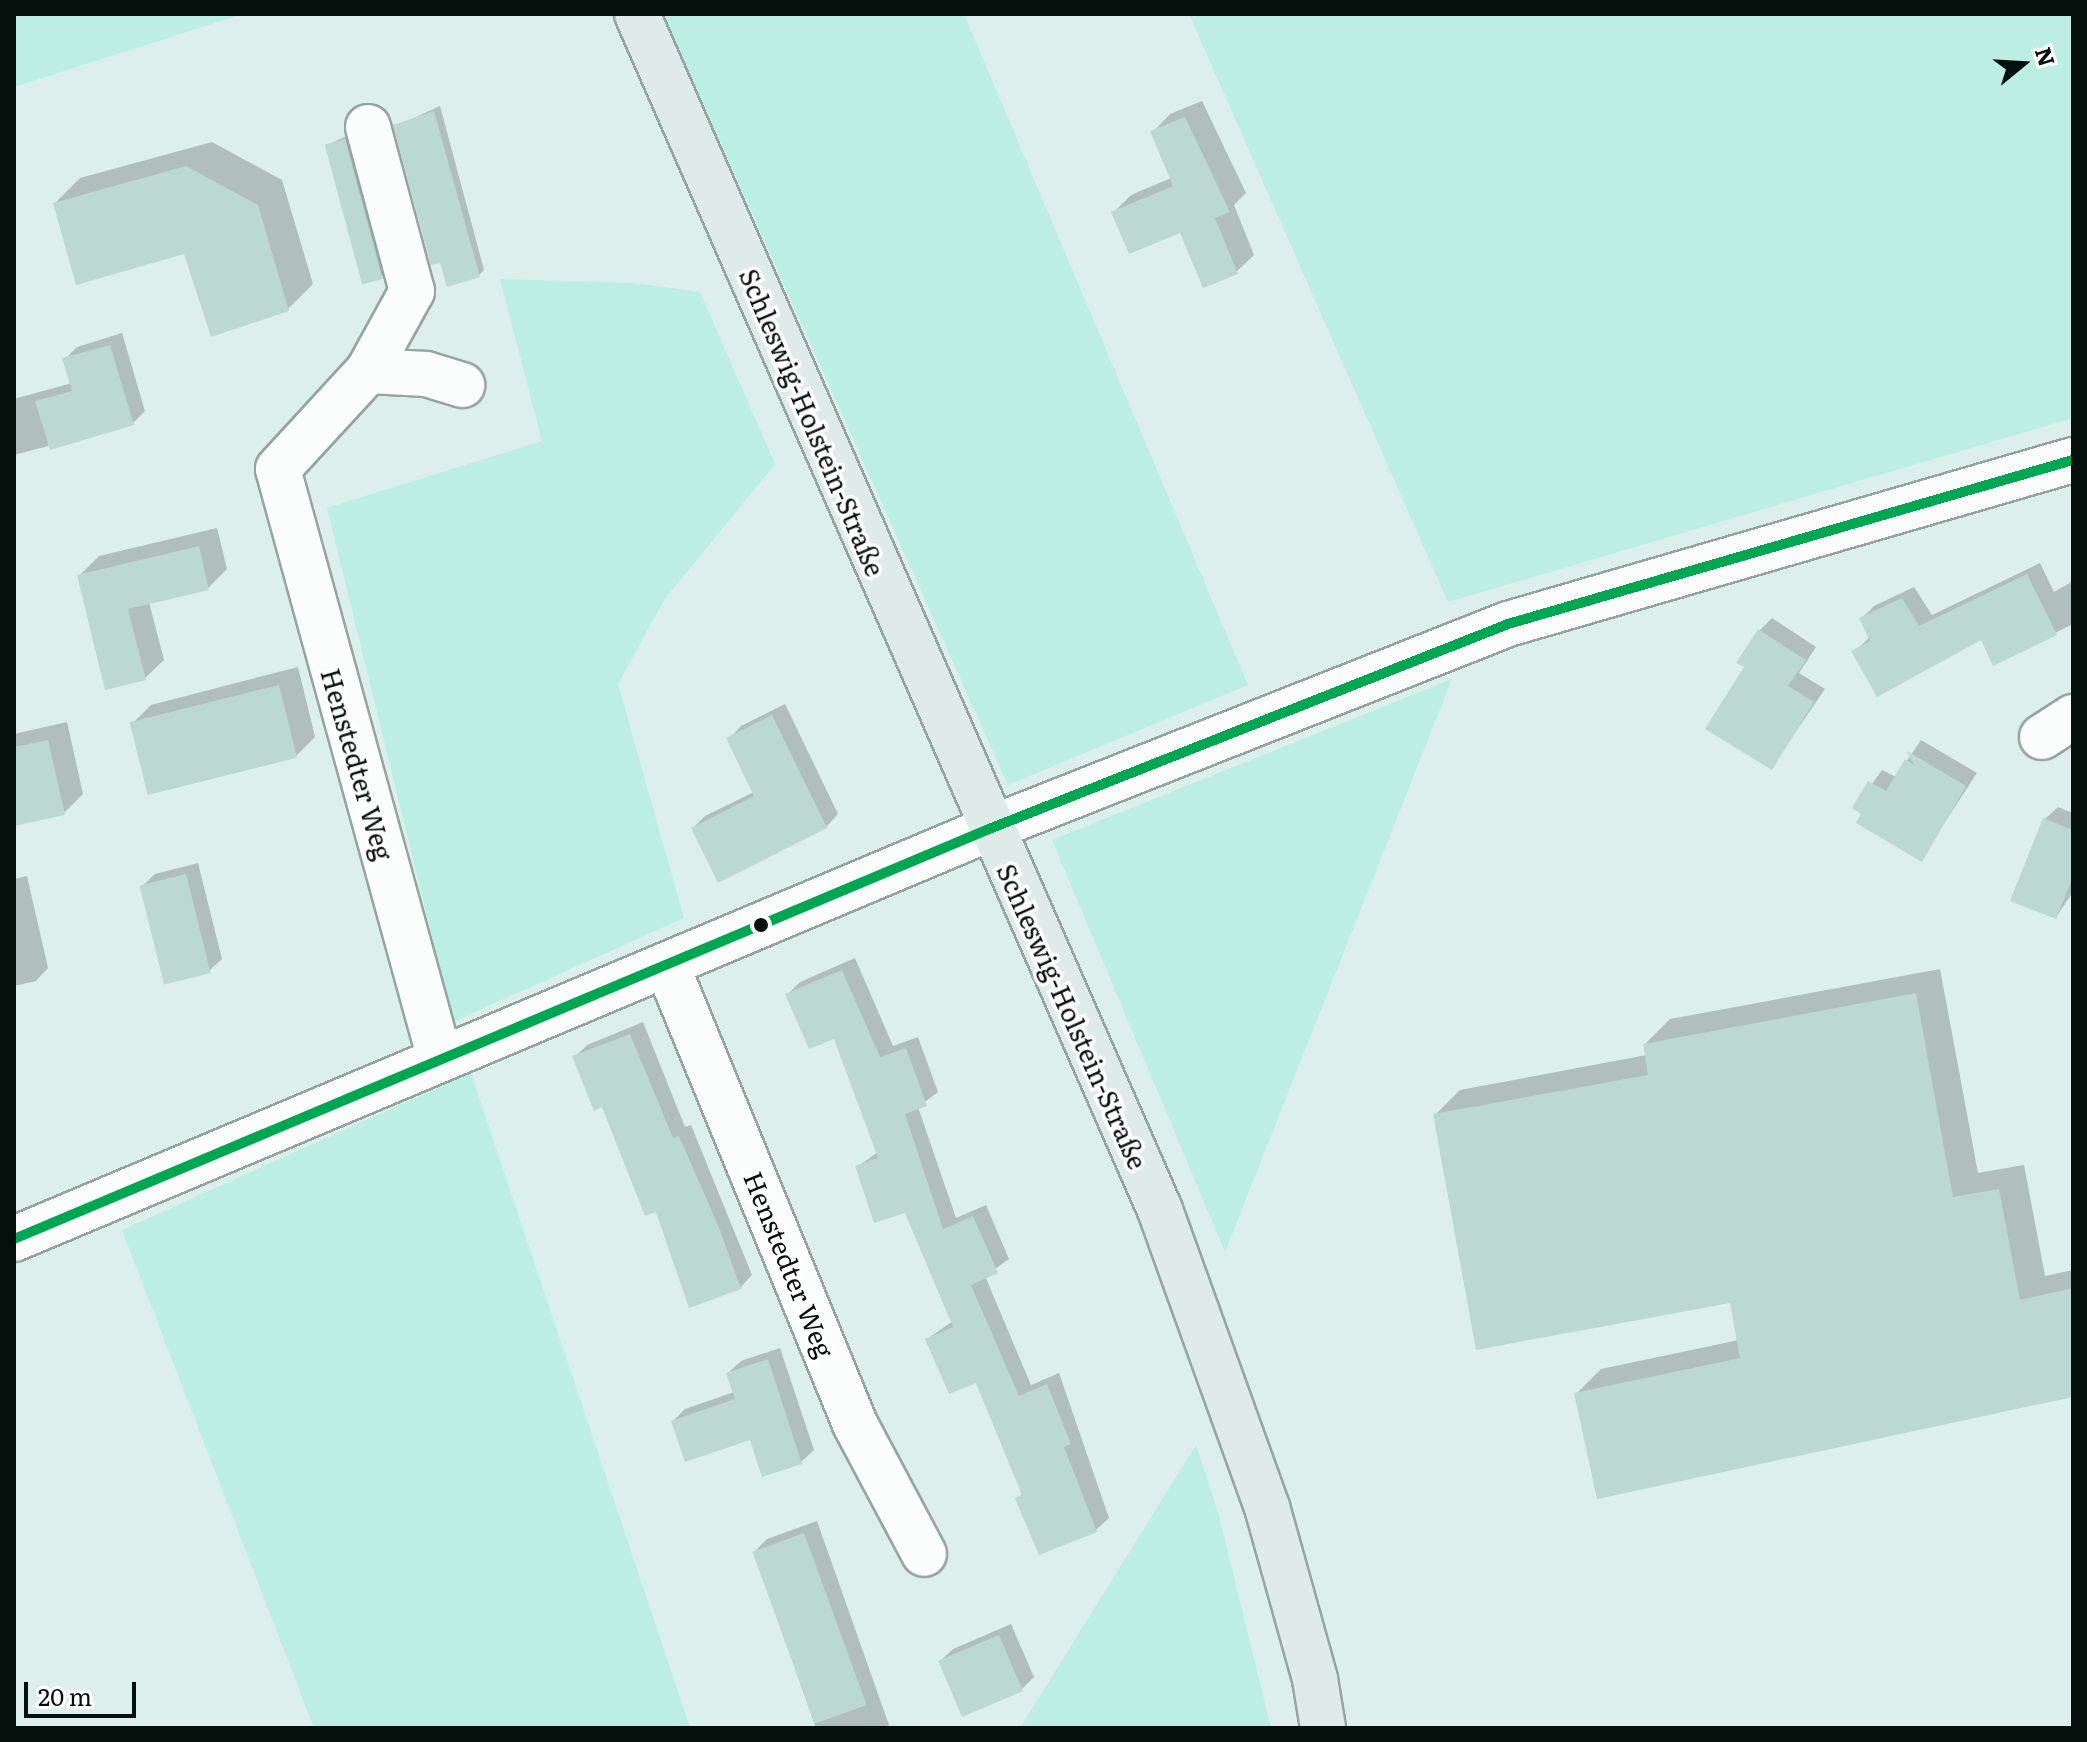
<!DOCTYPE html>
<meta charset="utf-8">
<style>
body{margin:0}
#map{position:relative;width:2087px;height:1742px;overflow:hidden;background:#dcefea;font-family:Literata,serif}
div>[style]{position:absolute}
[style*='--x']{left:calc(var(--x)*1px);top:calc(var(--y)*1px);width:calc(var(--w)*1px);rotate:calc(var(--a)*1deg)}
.green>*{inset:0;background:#bceee1}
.shadow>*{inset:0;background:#0003}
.building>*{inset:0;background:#bbd8d1;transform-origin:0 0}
.roads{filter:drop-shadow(2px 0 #96a4a0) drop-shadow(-2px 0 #96a4a0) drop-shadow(0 2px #96a4a0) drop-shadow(0 -2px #96a4a0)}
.minor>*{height:44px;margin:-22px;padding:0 22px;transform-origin:22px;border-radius:22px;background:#fafdfc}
.major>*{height:44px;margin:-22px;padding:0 22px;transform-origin:22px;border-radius:22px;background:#deebe8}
.bus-1>*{height:10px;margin:-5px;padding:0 5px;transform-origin:5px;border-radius:5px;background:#00a651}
.dots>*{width:22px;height:22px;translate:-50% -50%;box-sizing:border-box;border:4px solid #fff;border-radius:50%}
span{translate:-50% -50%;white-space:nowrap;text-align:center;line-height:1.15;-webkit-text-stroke:7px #fff;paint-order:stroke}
.street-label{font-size:26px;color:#05100d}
.frame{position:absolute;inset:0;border:16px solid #05100d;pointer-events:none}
.north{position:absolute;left:1983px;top:24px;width:80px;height:80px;-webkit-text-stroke:6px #fff;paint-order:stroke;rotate:72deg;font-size:22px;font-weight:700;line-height:32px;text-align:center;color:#05100d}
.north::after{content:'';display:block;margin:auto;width:28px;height:36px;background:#05100d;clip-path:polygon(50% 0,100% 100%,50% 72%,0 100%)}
.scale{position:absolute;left:24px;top:1682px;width:112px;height:36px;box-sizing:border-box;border:4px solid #05100d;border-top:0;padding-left:10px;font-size:24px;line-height:28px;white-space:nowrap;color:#05100d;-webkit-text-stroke:6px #fff;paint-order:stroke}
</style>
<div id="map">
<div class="green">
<div style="clip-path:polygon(14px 14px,243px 14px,14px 87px)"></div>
<div style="clip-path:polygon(663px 14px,964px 14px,1248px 685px,1008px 785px)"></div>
<div style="clip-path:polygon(1189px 14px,2073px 14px,2073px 418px,1448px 602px)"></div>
<div style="clip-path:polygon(500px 279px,634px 283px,700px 292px,775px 464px,664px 600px,618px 684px,684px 918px,453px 1022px,327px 508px,542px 441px)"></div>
<div style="clip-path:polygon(1452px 679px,1225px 1252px,1052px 840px)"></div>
<div style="clip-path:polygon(471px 1073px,690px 1728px,314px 1728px,122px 1230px)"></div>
<div style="clip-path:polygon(1196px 1445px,1219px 1516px,1271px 1728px,1020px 1728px)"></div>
</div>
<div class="shadow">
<div style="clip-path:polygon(1202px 101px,1246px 193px,1234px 205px,1254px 255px,1236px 272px,1181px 230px,1114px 212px,1131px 195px,1171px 178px,1153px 132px,1170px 114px)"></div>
<div style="clip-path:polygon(440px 106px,484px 270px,479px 275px,396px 126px)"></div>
<div style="clip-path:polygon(351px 134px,387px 271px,382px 277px,327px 145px)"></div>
<div style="clip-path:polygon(212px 142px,282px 180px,313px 284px,288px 309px,185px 251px,55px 203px,80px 178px)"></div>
<div style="clip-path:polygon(122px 333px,145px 411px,132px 424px,14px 455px,14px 399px,72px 383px,65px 359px,77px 347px)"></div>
<div style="clip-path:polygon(217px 528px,227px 569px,208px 588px,149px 602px,164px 660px,145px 678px,80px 575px,99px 556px)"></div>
<div style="clip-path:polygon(2040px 563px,2054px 592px,2073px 581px,2073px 624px,1994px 663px,1982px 637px,1854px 652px,1870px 637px,1861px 619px,1874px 606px,1914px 587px,1932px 615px)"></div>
<div style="clip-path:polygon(1772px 618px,1816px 647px,1799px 673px,1825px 689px,1771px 768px,1746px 667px,1760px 630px)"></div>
<div style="clip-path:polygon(298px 667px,315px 737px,296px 756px,132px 724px,151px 705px)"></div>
<div style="clip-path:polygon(785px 704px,838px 814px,826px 827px,693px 828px,705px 816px,754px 792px,729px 739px,741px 726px)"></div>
<div style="clip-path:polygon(67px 722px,83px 794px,64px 813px,14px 824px,14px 734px)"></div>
<div style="clip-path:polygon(1921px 740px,1977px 773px,1921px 859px,1855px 808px,1882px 770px,1896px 777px)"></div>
<div style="clip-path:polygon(2058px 807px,2073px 813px,2073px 892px,2056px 917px,2045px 819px)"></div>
<div style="clip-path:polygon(198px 863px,222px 959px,209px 971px,142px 886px,155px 874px)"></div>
<div style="clip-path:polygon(27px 876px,48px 968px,36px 981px,14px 986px,14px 879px)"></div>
<div style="clip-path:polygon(855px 958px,893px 1046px,918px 1037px,938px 1092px,918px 1107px,956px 1218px,986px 1205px,1009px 1259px,985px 1276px,1031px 1385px,1059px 1373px,1109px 1518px,1096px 1530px,1018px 1498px,1023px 1493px,977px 1380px,927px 1339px,953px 1321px,906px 1211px,857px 1167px,878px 1152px,835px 1036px,787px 995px,800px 982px)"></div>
<div style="clip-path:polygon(1940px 969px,1978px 1173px,2024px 1165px,2045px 1276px,2073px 1270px,2073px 1395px,1576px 1394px,1601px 1369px,1739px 1340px,1732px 1301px,1435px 1115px,1460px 1090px,1647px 1055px,1645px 1044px,1670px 1019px)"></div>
<div style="clip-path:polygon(643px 1022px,685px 1127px,691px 1125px,752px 1275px,740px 1288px,657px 1209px,575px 1057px,587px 1045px)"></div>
<div style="clip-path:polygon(780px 1348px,814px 1450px,801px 1462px,751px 1438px,673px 1421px,685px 1409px,734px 1392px,728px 1373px,741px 1361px)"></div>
<div style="clip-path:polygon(817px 1521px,890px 1728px,816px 1728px,754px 1552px,767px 1539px)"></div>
<div style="clip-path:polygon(1011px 1624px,1034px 1677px,1022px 1689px,940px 1661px,953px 1649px)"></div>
</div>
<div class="building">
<div style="clip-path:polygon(434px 111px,480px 277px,447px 287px,440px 263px,431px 265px,393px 125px)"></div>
<div style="clip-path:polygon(1185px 117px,1230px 212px,1215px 218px,1238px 274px,1203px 288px,1180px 233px,1129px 254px,1111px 212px,1173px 186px,1150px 131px)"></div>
<div style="left:345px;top:139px;width:145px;height:21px;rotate:75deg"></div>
<div style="clip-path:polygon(186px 166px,258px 205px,289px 311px,211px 337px,184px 254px,76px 285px,53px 203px)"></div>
<div style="clip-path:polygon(110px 345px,134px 425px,50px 450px,35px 401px,72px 391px,62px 358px)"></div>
<div style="clip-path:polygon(199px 546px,209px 590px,128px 609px,146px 680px,105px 690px,77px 575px)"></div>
<div style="clip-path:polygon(2027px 574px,2057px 635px,1993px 666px,1981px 640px,1877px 697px,1851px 651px,1870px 641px,1859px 618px,1902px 598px,1919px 626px)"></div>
<div style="clip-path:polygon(1758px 629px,1806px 660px,1788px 686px,1814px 702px,1772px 770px,1705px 729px,1744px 667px,1736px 663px)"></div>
<div style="left:279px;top:685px;width:75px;height:154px;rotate:76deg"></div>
<div style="clip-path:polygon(772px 715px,827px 828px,718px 883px,691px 828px,754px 796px,726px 738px)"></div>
<div style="clip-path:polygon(48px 740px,65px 815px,14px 826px,14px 747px)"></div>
<div style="clip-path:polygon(1907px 751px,1966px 786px,1922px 862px,1856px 823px,1861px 814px,1852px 808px,1868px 781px,1886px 791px,1905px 759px,1914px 765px)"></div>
<div style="clip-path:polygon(2043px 818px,2073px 830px,2073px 877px,2056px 919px,2010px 901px)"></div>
<div style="left:186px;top:874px;width:102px;height:48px;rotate:76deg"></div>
<div style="clip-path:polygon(842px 970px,880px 1057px,906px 1048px,927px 1106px,905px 1114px,943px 1229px,973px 1216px,998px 1273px,971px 1285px,1019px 1396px,1047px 1384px,1071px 1444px,1064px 1447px,1097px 1532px,1039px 1555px,1015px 1498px,1022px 1495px,976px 1383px,949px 1394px,925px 1339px,953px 1327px,905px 1213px,874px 1223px,855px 1166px,878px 1158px,834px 1039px,809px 1049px,785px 994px)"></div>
<div style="clip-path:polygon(1916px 993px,1953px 1197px,1999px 1189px,2020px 1300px,2073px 1288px,2073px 1397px,1597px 1499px,1574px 1393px,1740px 1358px,1730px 1303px,1476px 1350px,1433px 1114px,1648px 1075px,1643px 1044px)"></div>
<div style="clip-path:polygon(630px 1034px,673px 1138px,679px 1136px,720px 1230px,741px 1289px,689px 1308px,656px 1212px,645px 1216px,602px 1107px,594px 1111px,572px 1056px)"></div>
<div style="clip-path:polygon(768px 1359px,802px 1464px,762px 1477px,750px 1440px,685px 1462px,671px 1421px,735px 1399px,726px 1373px)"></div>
<div style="left:804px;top:1533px;width:183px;height:55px;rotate:70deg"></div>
<div style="left:999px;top:1635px;width:61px;height:66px;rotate:67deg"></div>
</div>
<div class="roads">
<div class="minor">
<div style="--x:368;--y:127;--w:170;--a:75"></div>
<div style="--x:412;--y:291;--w:91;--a:118.8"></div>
<div style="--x:368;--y:371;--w:133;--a:132.6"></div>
<div style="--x:278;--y:469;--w:612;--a:74.65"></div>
<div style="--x:368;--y:371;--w:58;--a:3"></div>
<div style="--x:426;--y:374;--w:38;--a:17"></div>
<div style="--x:2042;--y:737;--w:37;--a:-33"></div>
<div style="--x:668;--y:968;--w:493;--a:67.7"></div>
<div style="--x:855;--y:1424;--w:147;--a:62"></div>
<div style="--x:14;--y:1239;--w:1058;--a:-22.81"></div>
<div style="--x:989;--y:829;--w:558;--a:-21.55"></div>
<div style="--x:1508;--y:624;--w:588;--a:-16.19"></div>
</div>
<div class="major">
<div style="--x:637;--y:14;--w:1305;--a:66.38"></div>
<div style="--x:1160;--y:1210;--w:316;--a:70.2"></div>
<div style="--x:1267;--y:1507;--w:179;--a:74.4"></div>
<div style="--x:1315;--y:1679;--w:50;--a:80.7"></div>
</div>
</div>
<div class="bus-1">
<div style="--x:14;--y:1239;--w:1058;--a:-22.81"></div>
<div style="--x:989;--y:829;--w:558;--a:-21.55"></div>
<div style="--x:1508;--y:624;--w:588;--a:-16.19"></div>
</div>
<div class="dots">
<div style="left:761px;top:925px;background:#05100d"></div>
</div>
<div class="street-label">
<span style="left:813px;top:422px;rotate:67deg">Schleswig-Holstein-Straße</span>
<span style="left:358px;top:764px;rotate:74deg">Henstedter Weg</span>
<span style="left:1073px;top:1016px;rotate:66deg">Schleswig-Holstein-Straße</span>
<span style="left:790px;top:1264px;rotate:68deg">Henstedter Weg</span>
</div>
<div class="frame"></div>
<div class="north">N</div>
<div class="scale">20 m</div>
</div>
